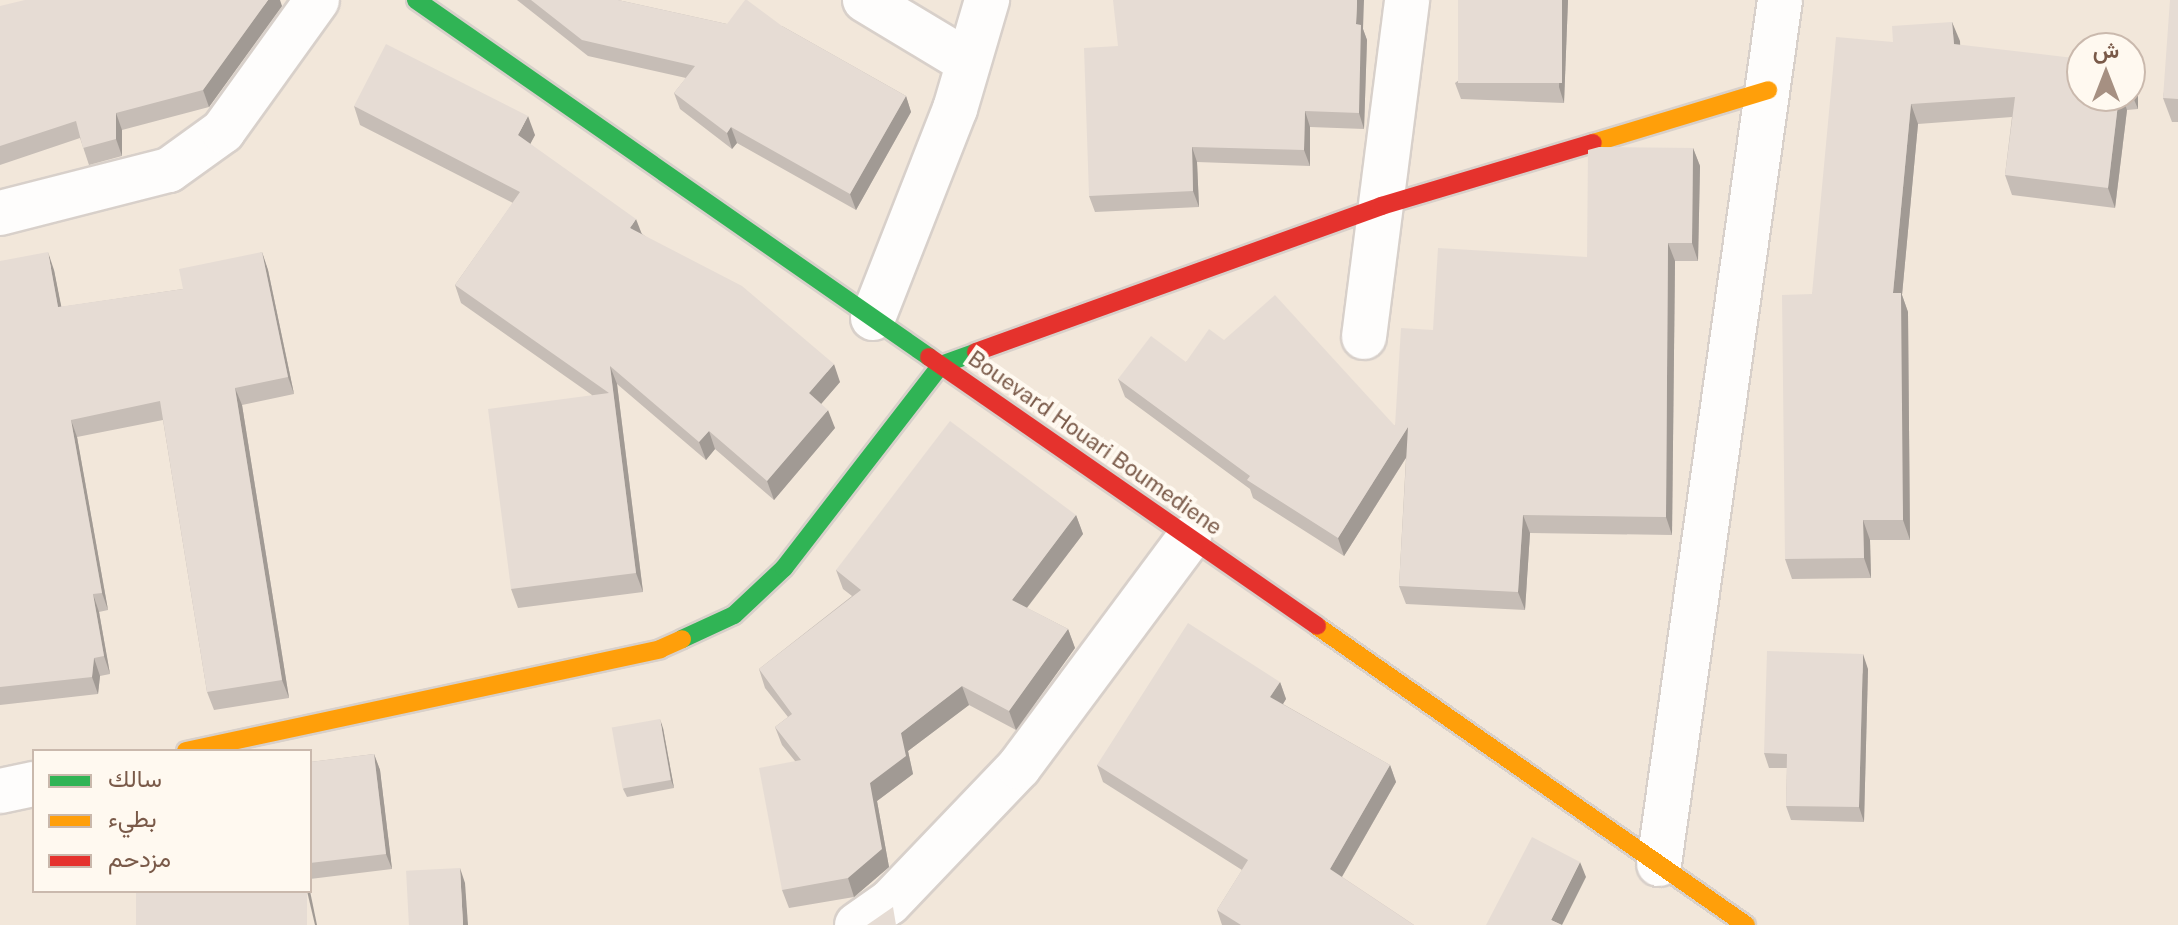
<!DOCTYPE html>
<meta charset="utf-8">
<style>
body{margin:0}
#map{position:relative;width:2178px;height:925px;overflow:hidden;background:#f9f4ed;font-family:"Public Sans",Vazirmatn,sans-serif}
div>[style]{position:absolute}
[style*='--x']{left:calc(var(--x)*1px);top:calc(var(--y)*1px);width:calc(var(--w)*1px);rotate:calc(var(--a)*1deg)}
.residential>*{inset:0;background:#f2e7da}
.roads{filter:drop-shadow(2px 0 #d8d0ca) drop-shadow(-2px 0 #d8d0ca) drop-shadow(0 2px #d8d0ca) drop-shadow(0 -2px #d8d0ca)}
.street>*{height:44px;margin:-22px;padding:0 22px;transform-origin:22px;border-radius:22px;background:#fefdfc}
.fast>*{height:18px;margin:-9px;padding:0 9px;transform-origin:9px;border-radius:9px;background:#30b455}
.slow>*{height:18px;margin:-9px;padding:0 9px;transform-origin:9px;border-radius:9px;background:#ff9f0a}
.jam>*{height:18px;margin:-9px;padding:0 9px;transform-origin:9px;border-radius:9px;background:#e5322d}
.wall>*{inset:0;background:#c6bdb6}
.shaded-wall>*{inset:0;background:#a19a94}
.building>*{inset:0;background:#e6dcd4;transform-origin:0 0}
span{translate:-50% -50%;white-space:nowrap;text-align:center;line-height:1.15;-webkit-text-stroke:8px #fff9f0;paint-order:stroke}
.street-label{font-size:22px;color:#7a5a49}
.legend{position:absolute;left:32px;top:749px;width:280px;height:144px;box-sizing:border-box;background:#fff9f0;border:2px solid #cab9ad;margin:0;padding:10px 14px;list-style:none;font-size:24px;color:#7a5a49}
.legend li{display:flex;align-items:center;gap:16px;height:40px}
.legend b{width:40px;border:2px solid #cab9ad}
.north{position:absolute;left:2066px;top:32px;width:80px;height:80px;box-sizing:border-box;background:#fff9f0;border:2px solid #cab9ad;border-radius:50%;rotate:0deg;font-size:22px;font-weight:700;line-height:32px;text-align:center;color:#7a5a49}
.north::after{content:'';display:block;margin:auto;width:28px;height:36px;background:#a69082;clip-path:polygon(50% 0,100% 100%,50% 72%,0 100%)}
</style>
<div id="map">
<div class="residential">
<div style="clip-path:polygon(evenodd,0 0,2178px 0,2178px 925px,0 925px,0 0,2082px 48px,2130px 48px,2130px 96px,2082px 96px,2082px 48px,0 0,34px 751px,310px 751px,310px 891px,34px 891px,34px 751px)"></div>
</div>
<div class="roads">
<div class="street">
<div style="--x:865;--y:0;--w:120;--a:31"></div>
<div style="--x:0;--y:213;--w:174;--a:-14.3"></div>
<div style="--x:169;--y:170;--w:67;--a:-35.8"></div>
<div style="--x:223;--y:131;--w:161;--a:-54.3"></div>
<div style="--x:873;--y:318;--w:225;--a:-68.6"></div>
<div style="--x:955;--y:109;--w:114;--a:-73.6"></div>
<div style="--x:1364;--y:337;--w:340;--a:-82.7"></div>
<div style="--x:0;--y:791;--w:35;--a:-12"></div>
<div style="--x:1659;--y:864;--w:872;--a:-82.03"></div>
<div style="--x:857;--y:925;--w:39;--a:-35"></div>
<div style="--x:889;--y:903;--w:188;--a:-46.3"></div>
<div style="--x:1019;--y:767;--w:285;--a:-53.4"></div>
</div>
<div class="fast">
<div style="--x:416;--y:0;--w:625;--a:34.83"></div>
<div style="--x:682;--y:639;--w:57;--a:-24.8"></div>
<div style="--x:734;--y:615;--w:69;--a:-43.2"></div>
<div style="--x:784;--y:568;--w:257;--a:-52.3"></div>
<div style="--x:941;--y:365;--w:37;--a:-20"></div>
</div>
<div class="slow">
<div style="--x:1593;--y:143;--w:183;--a:-16.8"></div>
<div style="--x:1317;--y:626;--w:523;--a:34.88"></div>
<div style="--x:186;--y:751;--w:485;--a:-12.1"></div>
<div style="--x:660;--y:649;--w:24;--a:-24"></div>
</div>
<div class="jam">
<div style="--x:976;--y:352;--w:431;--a:-19.8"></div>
<div style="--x:1381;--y:206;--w:221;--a:-16.6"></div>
<div style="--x:929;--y:357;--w:472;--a:34.7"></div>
</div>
</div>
<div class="wall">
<div style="clip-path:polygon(517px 0,618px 0,727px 24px,782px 26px,906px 96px,911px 112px,856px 210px,737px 143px,732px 149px,680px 109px,674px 93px,686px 78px,588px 56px)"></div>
<div style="clip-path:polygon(1568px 0,1564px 103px,1461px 99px,1455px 83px)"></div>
<div style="clip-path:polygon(2178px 0,2178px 122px,2172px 122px,2163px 98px)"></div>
<div style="clip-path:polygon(0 6px,282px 6px,209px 107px,122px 130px,122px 156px,89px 165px,80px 138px,0 165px)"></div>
<div style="clip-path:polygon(1952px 22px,1960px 45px,2082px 96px,2130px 96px,2130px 65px,2138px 84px,2138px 109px,2127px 110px,2115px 208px,2012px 195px,2005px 175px,2012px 117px,1918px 124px,1902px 295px,1908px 312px,1910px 540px,1870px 540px,1871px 578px,1792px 579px,1785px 559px,1812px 294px)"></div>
<div style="clip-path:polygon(1363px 29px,1367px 40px,1364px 129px,1310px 127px,1310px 166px,1197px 162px,1199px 207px,1095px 212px,1089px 196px,1118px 46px)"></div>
<div style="clip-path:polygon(354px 106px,535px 135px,530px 144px,641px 233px,840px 382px,821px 404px,835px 428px,774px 500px,715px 449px,706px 460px,617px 384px,643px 592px,518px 608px,511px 589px,592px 395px,461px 303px,455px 285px,513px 203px,360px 125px)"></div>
<div style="clip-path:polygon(1693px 148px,1700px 166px,1698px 261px,1675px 261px,1672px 535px,1530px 533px,1525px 610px,1406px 604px,1399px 586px,1406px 458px,1344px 556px,1253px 498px,1250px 489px,1125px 397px,1118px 379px,1186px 362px,1224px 340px,1395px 426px,1433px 330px,1587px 257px)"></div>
<div style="clip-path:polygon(262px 252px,268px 270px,294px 394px,242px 405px,289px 698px,214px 710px,207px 692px,163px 420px,77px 437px,108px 610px,99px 612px,110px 674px,100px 676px,98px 694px,0 705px,0 261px,54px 270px,61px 307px,183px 289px)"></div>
<div style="clip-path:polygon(1076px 515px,1083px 534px,1027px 608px,1068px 629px,1075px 648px,1016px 730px,969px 705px,908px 751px,913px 774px,877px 801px,889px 867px,854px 897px,789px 908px,782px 890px,795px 761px,782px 745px,775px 727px,788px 717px,765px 688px,759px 669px,852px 596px,843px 589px,836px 570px)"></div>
<div style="clip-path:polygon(1868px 669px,1864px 822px,1791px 820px,1786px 806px,1787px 768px,1769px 768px,1764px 753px)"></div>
<div style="clip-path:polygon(1280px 682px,1286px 699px,1283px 704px,1390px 765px,1396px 782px,1342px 877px,1414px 925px,1222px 925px,1217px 910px,1242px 870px,1103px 782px,1097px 765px)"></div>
<div style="clip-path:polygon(663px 728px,674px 788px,627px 797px,623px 789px)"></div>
<div style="clip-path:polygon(374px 754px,380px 770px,392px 869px,310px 879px,310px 762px)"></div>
</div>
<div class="shaded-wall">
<div style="clip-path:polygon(268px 0,280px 0,282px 6px,209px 107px,203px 90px)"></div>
<div style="clip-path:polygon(1357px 0,1364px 0,1363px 29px,1367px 40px,1364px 129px,1359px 113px,1356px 24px)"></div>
<div style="clip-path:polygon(1562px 0,1568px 0,1564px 103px,1559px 87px)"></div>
<div style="clip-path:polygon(1952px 22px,1960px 41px,1961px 64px,1954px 44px)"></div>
<div style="clip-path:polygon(2131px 65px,2138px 84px,2138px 109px,2130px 90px)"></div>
<div style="clip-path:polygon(906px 96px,911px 112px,856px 210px,850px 194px)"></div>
<div style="clip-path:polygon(2119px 96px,2122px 96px,2127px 110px,2115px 208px,2108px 188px)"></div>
<div style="clip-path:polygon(1911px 104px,1918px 124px,1902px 295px,1908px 312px,1910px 540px,1903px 520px,1893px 293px)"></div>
<div style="clip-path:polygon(1305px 111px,1310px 127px,1310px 166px,1304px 150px)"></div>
<div style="clip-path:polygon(116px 113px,122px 130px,122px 156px,116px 139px)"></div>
<div style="clip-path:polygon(528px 116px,535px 135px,525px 154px,518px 135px)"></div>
<div style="clip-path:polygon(731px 127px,737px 143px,732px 149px,727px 133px)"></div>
<div style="clip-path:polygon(1192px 147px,1197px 162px,1199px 207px,1193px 191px)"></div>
<div style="clip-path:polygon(1693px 148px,1700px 166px,1698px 261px,1692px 243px)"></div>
<div style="clip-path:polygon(636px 219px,643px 237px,630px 228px)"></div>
<div style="clip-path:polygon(1668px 243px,1675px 261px,1672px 535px,1666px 517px)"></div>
<div style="clip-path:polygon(48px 252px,54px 270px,65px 325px,58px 307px)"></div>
<div style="clip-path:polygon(262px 252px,268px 270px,294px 394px,288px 377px)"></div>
<div style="clip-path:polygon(834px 364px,840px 382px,815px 411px,809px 393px)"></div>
<div style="clip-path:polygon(610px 366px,617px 384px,643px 592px,636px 573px)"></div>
<div style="clip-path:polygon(235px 388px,242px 405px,289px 698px,282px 680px)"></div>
<div style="clip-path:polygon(828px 410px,835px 428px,774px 500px,767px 481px)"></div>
<div style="clip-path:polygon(71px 420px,77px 437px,108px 610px,102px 593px)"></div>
<div style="clip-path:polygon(1408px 427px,1414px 445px,1344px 556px,1338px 538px)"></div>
<div style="clip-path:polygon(709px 431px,715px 449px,706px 460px,699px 442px)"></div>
<div style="clip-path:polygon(1076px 515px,1083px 534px,1019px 618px,1012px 600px)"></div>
<div style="clip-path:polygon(1523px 515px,1530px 533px,1525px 610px,1518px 592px)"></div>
<div style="clip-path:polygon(1863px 520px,1870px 540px,1871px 578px,1864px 558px)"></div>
<div style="clip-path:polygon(93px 594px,99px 612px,110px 674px,104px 656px)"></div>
<div style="clip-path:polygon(1068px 629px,1075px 648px,1016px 730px,1009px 711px)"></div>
<div style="clip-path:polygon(1863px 654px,1868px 669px,1864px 822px,1859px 807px)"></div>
<div style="clip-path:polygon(94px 658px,100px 676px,98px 694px,92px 677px)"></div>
<div style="clip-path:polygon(1280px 682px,1286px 699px,1276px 715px,1270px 697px)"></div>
<div style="clip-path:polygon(962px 686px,969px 705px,908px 751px,913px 774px,877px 801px,889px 867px,854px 897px,848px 878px,870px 783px,901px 733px)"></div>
<div style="clip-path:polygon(660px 719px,663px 728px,674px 788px,671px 780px)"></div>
<div style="clip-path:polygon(374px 754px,380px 770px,392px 869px,386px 854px)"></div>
<div style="clip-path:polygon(1390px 765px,1396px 782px,1336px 887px,1330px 869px)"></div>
<div style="clip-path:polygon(1580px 862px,1586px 877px,1562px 925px,1551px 920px)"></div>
<div style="clip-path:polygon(460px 868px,465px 883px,468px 925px,463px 925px)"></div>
<div style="clip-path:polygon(307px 891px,310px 891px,317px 925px,315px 925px)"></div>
</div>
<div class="building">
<div style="clip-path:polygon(25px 0,268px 0,203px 90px,116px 113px,116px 139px,83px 148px,76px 121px,0 146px,0 6px)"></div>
<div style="clip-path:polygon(531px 0,618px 0,727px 24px,745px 0,747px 0,782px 26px,906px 96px,850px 194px,731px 127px,727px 133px,674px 93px,695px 66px,582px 40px)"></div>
<div style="clip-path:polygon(1113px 0,1357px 0,1356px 24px,1361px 25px,1359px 113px,1305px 111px,1304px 150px,1192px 147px,1193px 191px,1089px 196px,1084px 48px,1118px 46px)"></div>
<div style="left:1458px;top:0;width:104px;height:83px"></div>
<div style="clip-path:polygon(2170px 0,2178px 0,2178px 99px,2163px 98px)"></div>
<div style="clip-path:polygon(1952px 22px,1954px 44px,2082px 59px,2082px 96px,2119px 96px,2108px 188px,2005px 175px,2015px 97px,1911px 104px,1893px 293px,1901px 293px,1903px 520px,1863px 520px,1864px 558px,1785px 559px,1782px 295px,1812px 294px,1836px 37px,1893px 42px,1892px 26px)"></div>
<div style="clip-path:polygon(386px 44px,528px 116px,518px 135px,636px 219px,630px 228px,742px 286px,834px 364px,809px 393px,828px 410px,767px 481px,709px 431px,699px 442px,610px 366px,636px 573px,511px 589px,488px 409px,609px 393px,455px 285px,520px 192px,354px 106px)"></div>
<div style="clip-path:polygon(1599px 147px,1693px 148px,1692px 243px,1668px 243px,1666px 517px,1523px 515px,1518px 592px,1399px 586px,1408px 427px,1338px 538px,1247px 480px,1250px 476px,1118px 379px,1151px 336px,1186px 362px,1209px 329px,1224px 340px,1275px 295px,1395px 426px,1401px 328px,1433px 330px,1438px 248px,1587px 257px,1588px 150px)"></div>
<div style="clip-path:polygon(48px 252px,58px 307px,183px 289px,179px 269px,262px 252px,288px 377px,235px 388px,282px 680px,207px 692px,160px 401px,71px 420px,102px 593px,93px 594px,104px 656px,94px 658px,92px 677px,0 687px,0 261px)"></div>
<div style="clip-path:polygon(950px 421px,1076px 515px,1012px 600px,1068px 629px,1009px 711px,962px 686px,901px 733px,906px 756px,870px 783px,882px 849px,848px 878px,782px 890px,759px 768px,801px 760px,775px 727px,792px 714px,759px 669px,861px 590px,836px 570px)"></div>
<div style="clip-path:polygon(1188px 623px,1280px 682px,1270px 697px,1390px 765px,1330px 869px,1414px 925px,1241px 925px,1217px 910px,1248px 860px,1097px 765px)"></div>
<div style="clip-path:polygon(1767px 651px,1863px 654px,1859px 807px,1786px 806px,1787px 754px,1764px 753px)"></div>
<div style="left:660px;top:719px;width:62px;height:49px;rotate:80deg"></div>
<div style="clip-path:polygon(374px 754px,386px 854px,310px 863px,310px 762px)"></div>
<div style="clip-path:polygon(1532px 837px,1580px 862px,1551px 920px,1561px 925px,1486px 925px)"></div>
<div style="left:460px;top:868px;width:57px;height:54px;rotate:87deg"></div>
<div style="left:136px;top:891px;width:171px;height:36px"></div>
<div style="clip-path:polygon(893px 907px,896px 925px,867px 925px)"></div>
</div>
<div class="street-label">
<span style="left:1095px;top:443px;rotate:35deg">Bouevard Houari Boumediene</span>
</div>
<ul class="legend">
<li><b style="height:10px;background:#30b455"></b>سالك</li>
<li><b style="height:10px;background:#ff9f0a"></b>بطيء</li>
<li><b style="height:10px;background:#e5322d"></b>مزدحم</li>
</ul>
<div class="north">ش</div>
</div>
